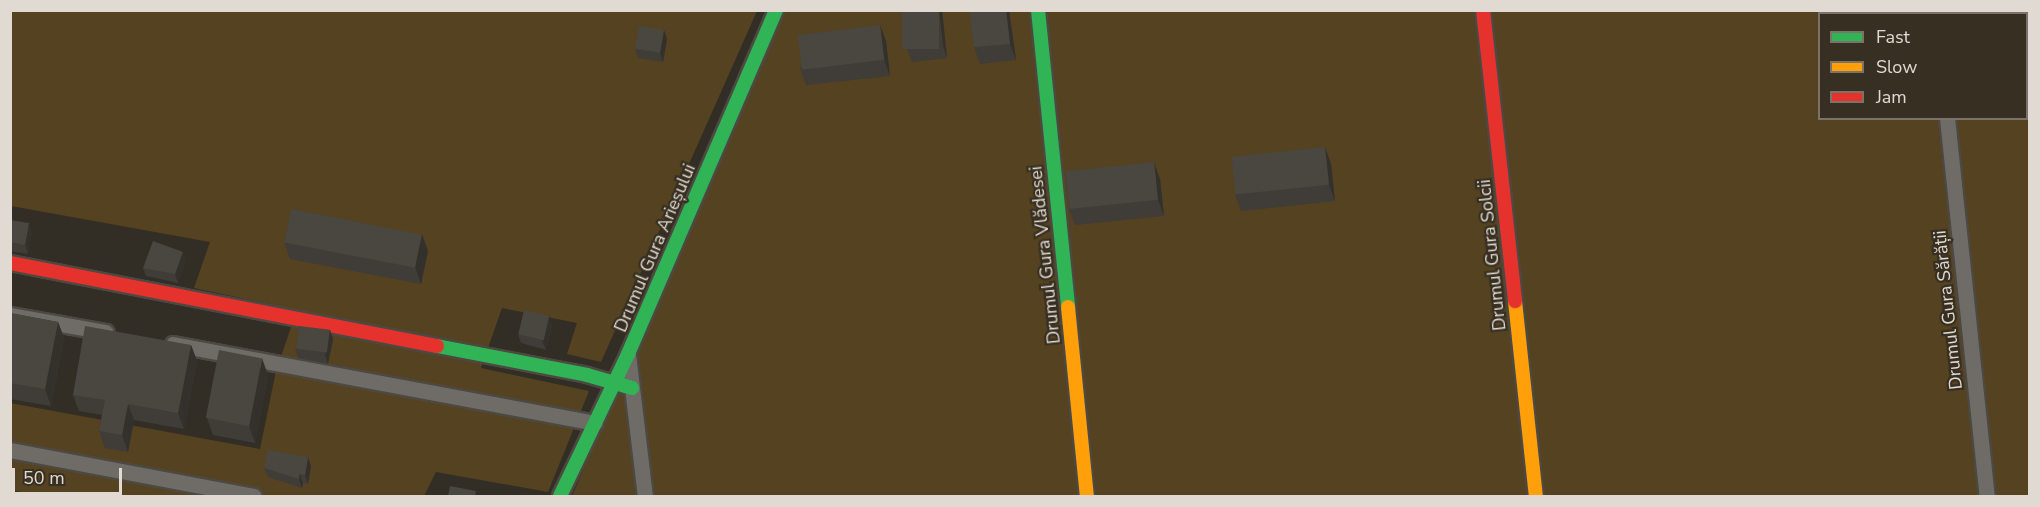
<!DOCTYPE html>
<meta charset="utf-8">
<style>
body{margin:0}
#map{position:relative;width:2040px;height:507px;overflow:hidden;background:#322e26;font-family:"Nunito Sans",sans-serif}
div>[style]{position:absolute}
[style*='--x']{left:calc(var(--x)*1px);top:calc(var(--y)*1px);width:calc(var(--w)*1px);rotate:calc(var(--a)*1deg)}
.green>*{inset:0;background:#554220}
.roads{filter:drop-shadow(2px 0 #4d4942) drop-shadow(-2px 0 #4d4942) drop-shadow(0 2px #4d4942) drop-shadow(0 -2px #4d4942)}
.street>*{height:15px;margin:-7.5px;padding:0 7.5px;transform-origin:7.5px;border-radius:7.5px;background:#6f6b66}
.fast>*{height:14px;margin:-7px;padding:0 7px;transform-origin:7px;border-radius:7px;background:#30b455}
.slow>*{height:14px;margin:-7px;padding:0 7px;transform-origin:7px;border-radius:7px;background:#ff9f0a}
.jam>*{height:14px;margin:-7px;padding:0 7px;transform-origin:7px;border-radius:7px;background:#e5322d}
.wall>*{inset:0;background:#403c37}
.shaded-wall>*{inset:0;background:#34312d}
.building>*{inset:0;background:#4a4640;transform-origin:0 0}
span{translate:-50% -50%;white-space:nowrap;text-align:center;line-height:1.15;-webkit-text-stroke:4.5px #372f21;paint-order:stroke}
.street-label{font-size:18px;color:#e0dad2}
.frame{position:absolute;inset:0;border:12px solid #e0dad2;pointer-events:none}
.legend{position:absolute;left:1818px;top:12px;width:210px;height:108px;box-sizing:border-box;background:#372f21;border:2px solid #7b7368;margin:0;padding:8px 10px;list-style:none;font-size:18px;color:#e0dad2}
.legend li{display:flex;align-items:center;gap:12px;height:30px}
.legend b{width:30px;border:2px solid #7b7368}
.scale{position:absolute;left:12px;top:468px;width:110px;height:27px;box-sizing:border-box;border:3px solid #e0dad2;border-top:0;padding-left:8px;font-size:18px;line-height:21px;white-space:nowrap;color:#e0dad2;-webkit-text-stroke:4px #372f21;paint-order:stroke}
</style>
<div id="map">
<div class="green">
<div style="clip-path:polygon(11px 11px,757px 11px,601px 362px,567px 354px,577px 323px,502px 308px,481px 368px,589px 391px,548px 492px,436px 472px,424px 496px,43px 496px,11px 490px,10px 403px,260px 449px,276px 371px,297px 310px,194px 288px,210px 242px,11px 206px)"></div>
<div style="clip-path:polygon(evenodd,783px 11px,2029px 11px,2029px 496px,572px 496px,783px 11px,1820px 14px,2026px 14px,2026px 118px,1820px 118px,1820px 14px)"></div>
</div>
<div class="roads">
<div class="street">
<div style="--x:1936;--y:10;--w:4;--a:90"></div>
<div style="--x:1947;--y:118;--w:380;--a:84"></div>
<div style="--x:10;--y:315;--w:97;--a:10.1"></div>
<div style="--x:173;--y:344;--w:429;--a:10.6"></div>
<div style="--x:628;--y:354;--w:143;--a:83.2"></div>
<div style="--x:10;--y:450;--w:248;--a:10.7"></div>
</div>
<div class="fast">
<div style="--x:1038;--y:10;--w:299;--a:84.2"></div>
<div style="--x:437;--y:346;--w:153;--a:10.9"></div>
<div style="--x:587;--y:375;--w:47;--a:16.1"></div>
<div style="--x:560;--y:496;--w:157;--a:-64.4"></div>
<div style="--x:628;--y:354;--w:374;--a:-66.7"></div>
</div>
<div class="slow">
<div style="--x:1515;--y:301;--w:196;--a:83.9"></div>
<div style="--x:1068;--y:307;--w:190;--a:84.3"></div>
</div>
<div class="jam">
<div style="--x:1483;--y:10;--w:293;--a:83.7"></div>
<div style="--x:10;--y:263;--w:435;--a:11"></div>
</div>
</div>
<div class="wall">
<div style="clip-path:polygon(902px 10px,942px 10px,947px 58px,912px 62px,907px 49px)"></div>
<div style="clip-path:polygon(1009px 10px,1016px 60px,980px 64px,974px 47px)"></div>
<div style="clip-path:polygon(880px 25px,886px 41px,890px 76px,806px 85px,800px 68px)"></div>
<div style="clip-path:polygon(667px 39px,663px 62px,638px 58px,635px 49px)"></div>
<div style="clip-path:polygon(1325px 147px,1331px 164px,1335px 201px,1241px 211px,1235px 194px)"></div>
<div style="clip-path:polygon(1160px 179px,1164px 216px,1075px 225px,1069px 209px)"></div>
<div style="clip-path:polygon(10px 220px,32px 232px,28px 254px,10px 251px)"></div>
<div style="clip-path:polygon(284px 242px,428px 251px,421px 284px,290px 259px)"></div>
<div style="clip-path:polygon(186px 260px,178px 283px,146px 276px,143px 268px)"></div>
<div style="clip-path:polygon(10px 313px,58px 322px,64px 338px,51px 406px,10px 399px)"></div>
<div style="clip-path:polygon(552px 325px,546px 350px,521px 343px,518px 334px)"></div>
<div style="clip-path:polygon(330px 330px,333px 339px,328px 364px,298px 358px,295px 349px)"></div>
<div style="clip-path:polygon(191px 345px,197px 361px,184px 429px,134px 420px,128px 452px,105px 448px,99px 431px,102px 415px,79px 411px,73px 395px)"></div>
<div style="clip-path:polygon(268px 375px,255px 443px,213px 435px,207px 418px)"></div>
<div style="clip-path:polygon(308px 457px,311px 466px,308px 484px,303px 483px,302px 488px,268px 477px,264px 468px)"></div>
</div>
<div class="shaded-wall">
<div style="clip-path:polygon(939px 10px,942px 10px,947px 58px,943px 45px)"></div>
<div style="clip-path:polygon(1006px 10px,1009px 10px,1016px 60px,1010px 44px)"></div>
<div style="clip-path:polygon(880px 25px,886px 41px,890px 76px,884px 60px)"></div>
<div style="clip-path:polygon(664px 30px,667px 39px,663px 62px,660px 53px)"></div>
<div style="clip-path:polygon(1325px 147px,1331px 164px,1335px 201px,1329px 185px)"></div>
<div style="clip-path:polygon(1154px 162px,1160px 179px,1164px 216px,1158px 200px)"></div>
<div style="clip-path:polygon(29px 223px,32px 232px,28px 254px,25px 245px)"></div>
<div style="clip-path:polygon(422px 234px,428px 251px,421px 284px,415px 267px)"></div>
<div style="clip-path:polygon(183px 252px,186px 260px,178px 283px,175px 274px)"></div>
<div style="clip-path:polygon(549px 316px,552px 325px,546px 350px,542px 341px)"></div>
<div style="clip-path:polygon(58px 322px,64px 338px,51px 406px,45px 389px)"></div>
<div style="clip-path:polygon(330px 330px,333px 339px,328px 364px,325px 355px)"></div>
<div style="clip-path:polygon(191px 345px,197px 361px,184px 429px,178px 413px)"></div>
<div style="clip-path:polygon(262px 358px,268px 375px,255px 443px,249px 426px)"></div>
<div style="clip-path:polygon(128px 404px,134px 420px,128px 452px,122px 435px)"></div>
<div style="clip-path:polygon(308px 457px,311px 466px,308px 484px,305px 475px)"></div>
<div style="clip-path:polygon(299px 474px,303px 483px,302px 488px,299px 479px)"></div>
</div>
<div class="building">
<div style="left:902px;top:10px;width:37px;height:39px"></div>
<div style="clip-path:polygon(969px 10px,1006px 10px,1010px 44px,974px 47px)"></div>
<div style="left:880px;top:25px;width:35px;height:83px;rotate:83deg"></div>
<div style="left:639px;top:26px;width:25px;height:23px;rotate:9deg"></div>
<div style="left:1325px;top:147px;width:38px;height:94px;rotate:84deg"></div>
<div style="left:1154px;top:162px;width:38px;height:89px;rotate:84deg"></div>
<div style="left:291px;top:209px;width:133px;height:34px;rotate:11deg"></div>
<div style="clip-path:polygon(10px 220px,29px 223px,25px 245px,10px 242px)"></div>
<div style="clip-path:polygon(153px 241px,183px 252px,175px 274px,143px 268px)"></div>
<div style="left:524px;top:310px;width:26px;height:25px;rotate:13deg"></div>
<div style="clip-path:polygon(10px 313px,58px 322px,45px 389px,10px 383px)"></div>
<div style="clip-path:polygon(85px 326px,191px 345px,178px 413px,128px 404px,122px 435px,99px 431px,105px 400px,73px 395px)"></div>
<div style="left:299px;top:326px;width:31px;height:23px;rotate:7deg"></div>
<div style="left:219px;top:350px;width:44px;height:69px;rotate:11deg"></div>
<div style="clip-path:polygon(268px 450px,308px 457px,305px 475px,299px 474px,299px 479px,264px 468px)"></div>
<div style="clip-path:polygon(450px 486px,476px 491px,475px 496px,448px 496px)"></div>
<div style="clip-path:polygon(19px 493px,31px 496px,18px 496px)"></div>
</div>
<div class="street-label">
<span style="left:655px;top:248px;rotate:-67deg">Drumul Gura Arieșului</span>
<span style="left:1045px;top:255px;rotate:-96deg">Drumul Gura Vlădesei</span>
<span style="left:1492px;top:255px;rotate:-96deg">Drumul Gura Solcii</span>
<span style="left:1948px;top:310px;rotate:-96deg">Drumul Gura Sărății</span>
</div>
<div class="frame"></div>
<ul class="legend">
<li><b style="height:8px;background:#30b455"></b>Fast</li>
<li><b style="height:8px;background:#ff9f0a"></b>Slow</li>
<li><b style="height:8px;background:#e5322d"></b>Jam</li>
</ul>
<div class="scale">50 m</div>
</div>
